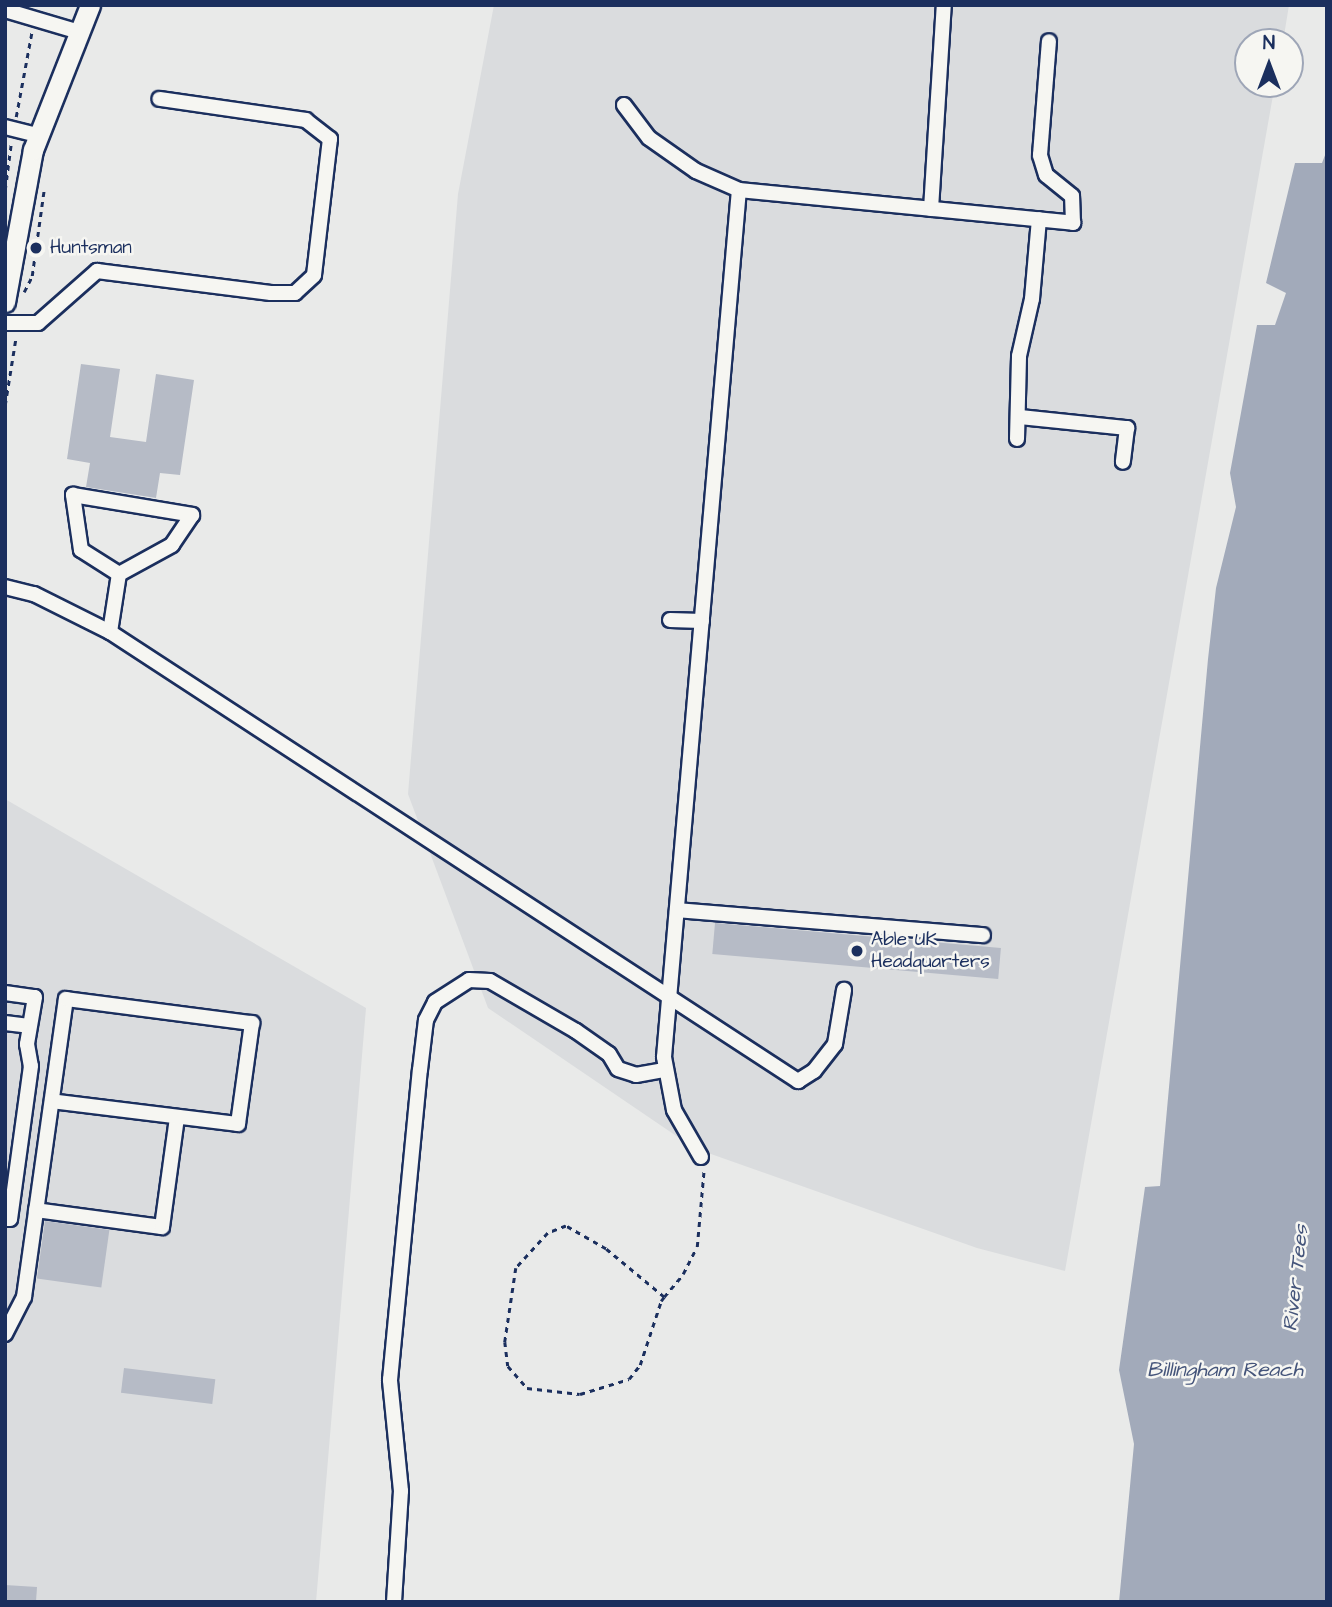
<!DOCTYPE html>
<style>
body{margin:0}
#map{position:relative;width:1332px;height:1607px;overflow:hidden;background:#e9eae9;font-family:"Architects Daughter",sans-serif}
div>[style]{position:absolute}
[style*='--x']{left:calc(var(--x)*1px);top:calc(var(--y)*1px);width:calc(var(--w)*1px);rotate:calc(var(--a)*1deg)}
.built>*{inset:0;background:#dadcde}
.water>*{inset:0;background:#a2aaba}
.building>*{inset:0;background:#b6bbc6;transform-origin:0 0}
.path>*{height:2.5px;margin-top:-1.25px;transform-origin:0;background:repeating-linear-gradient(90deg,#1b2f5e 0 5px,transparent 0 10px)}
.roads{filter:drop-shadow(2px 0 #1b2f5e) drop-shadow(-2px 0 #1b2f5e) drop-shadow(0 2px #1b2f5e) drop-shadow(0 -2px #1b2f5e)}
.minor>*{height:14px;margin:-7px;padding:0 7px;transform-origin:7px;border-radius:7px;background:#f6f6f2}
.major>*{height:19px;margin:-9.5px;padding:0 9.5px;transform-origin:9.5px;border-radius:9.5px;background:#f6f6f2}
.dots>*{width:19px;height:19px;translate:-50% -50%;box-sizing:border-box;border:4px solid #f6f6f2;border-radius:50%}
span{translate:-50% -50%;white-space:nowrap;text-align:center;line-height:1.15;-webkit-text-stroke:5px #f6f6f2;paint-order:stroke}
.poi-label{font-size:19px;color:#1b2f5e}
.left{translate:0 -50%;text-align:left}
.water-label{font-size:21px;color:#44547a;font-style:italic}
.frame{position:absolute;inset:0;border:7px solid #1b2f5e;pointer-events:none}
.north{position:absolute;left:1234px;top:28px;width:70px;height:70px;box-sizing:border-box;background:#f6f6f2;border:2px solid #9ea6b7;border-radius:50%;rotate:0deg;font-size:19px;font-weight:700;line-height:28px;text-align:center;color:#1b2f5e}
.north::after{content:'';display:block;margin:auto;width:24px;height:32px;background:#1b2f5e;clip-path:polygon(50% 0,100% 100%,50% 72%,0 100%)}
</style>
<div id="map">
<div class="built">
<div style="clip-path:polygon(494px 5px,1289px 5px,1283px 42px,1248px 42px,1248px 84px,1275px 84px,1065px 1271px,977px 1248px,694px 1148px,488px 1008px,408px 794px,458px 194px)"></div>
<div style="clip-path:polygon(5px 799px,366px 1008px,316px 1602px,5px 1602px)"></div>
</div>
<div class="water">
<div style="clip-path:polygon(1327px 150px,1327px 1602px,1119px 1602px,1134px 1444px,1119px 1370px,1145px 1187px,1160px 1186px,1208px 659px,1216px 588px,1236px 507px,1230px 473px,1257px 325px,1275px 325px,1286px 293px,1266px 283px,1295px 163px,1322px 163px)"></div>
</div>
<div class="building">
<div style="clip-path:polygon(81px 364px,120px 369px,110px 437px,146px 442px,156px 374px,194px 380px,180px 475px,160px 473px,156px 498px,86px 487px,90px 463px,67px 459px)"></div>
<div style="left:715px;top:923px;width:287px;height:31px;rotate:5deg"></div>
<div style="left:45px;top:1221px;width:65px;height:58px;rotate:8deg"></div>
<div style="left:124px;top:1368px;width:92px;height:25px;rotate:7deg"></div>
<div style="clip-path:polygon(5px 1585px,37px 1587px,36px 1602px,5px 1602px)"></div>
</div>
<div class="path">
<div style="--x:16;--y:117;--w:87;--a:-79.5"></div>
<div style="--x:5;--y:190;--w:46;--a:-82.6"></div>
<div style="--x:24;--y:292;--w:18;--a:-63"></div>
<div style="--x:32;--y:276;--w:88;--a:-82.1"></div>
<div style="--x:5;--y:405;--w:70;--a:-80.9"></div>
<div style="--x:664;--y:1297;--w:75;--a:-140.4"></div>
<div style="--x:606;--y:1249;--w:46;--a:-150.1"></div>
<div style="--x:566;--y:1226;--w:19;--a:159"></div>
<div style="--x:548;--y:1233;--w:47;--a:132.4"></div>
<div style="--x:516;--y:1268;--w:75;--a:98.5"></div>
<div style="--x:505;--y:1342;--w:24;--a:83"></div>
<div style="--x:508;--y:1366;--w:29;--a:49"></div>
<div style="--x:527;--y:1388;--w:53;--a:6.5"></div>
<div style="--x:580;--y:1394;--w:51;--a:-17"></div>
<div style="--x:629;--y:1379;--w:18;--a:-52"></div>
<div style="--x:640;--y:1365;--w:67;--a:-71.8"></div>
<div style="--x:661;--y:1301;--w:5;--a:-53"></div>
<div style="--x:664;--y:1297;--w:30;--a:-50"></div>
<div style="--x:683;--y:1274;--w:30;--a:-63"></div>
<div style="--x:697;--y:1247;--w:78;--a:-84.9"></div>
</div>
<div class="roads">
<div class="minor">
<div style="--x:5;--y:10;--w:74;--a:16.5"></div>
<div style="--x:624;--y:105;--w:41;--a:52.9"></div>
<div style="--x:649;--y:138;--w:57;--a:35.1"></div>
<div style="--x:696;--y:171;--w:47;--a:23.8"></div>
<div style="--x:739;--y:190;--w:336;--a:5.6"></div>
<div style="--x:1073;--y:223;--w:27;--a:-92"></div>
<div style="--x:1072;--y:196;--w:33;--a:-141"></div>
<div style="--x:1046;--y:175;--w:21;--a:-107"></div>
<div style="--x:1040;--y:155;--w:114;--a:-85.5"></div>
<div style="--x:5;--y:127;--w:34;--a:14"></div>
<div style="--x:931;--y:209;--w:204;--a:-86.4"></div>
<div style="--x:5;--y:323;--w:33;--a:0"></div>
<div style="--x:38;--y:323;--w:79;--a:-41.4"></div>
<div style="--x:97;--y:271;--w:175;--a:7.2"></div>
<div style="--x:271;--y:293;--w:24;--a:0"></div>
<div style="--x:295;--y:293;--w:26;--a:-43"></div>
<div style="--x:314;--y:275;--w:137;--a:-83.3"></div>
<div style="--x:330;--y:139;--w:31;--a:-142"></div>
<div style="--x:306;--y:120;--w:148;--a:-171.8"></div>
<div style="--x:1020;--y:417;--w:108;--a:5.9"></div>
<div style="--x:1127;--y:428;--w:34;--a:97"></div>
<div style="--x:1017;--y:439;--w:83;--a:-88.6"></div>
<div style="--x:1019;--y:356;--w:58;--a:-77.2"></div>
<div style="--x:1032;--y:299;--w:80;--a:-85"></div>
<div style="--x:5;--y:587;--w:30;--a:14"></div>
<div style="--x:34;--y:594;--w:85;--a:26.6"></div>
<div style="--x:110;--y:632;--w:822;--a:33.13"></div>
<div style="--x:798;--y:1081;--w:19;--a:-32"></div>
<div style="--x:814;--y:1071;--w:34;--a:-52"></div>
<div style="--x:835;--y:1044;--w:55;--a:-80.5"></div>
<div style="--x:670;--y:620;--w:32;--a:2"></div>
<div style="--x:110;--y:632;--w:59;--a:-81.2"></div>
<div style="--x:119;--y:574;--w:45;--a:-147.7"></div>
<div style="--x:81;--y:550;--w:56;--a:-98.3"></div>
<div style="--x:73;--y:495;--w:121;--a:9.5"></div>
<div style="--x:192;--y:515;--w:36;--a:124"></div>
<div style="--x:172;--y:545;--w:60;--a:151.3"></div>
<div style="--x:677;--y:910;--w:307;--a:4.7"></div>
<div style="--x:5;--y:993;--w:30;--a:8"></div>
<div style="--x:35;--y:997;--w:48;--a:99.7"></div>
<div style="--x:27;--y:1044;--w:22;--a:80"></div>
<div style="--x:31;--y:1066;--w:154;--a:97.8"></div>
<div style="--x:10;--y:1219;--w:5;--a:180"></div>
<div style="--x:5;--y:1023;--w:24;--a:7"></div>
<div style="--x:701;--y:1157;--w:54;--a:-119.9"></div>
<div style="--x:674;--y:1110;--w:54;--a:-100.7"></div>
<div style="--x:664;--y:1057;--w:870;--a:-85.06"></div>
<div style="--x:36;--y:1210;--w:127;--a:7.7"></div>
<div style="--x:162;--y:1227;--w:111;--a:-82.2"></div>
<div style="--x:5;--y:1334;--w:42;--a:-62.8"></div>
<div style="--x:24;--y:1297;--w:301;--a:-82"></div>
<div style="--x:66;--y:999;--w:188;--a:7.4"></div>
<div style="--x:252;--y:1023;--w:102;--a:97.9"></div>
<div style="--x:238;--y:1124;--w:187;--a:-173"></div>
<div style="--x:394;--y:1602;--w:111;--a:-86.4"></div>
<div style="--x:401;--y:1491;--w:112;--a:-95.7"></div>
<div style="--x:390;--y:1380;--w:311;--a:-84.5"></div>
<div style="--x:420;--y:1070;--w:50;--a:-83.2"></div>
<div style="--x:426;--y:1020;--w:20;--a:-63"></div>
<div style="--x:435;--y:1002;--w:40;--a:-32.9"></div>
<div style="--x:469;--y:980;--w:21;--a:3"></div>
<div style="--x:490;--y:981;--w:99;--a:30.2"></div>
<div style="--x:576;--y:1031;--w:40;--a:34.9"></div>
<div style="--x:609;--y:1054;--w:17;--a:59"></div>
<div style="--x:618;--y:1069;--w:19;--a:18"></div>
<div style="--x:636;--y:1075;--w:29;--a:-10"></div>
</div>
<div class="major">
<div style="--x:5;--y:302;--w:155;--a:-79.6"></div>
<div style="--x:33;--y:150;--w:156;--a:-68.5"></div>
</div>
</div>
<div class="dots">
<div style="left:36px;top:248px;background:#1b2f5e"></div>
<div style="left:857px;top:951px;background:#1b2f5e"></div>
</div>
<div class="poi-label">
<span class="left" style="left:50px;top:248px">Huntsman</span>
<span class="left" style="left:871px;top:951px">Able UK<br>Headquarters</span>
</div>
<div class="water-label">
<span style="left:1296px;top:1278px;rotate:-84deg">River Tees</span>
<span style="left:1225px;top:1370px">Billingham Reach</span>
</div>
<div class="frame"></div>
<div class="north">N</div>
</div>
